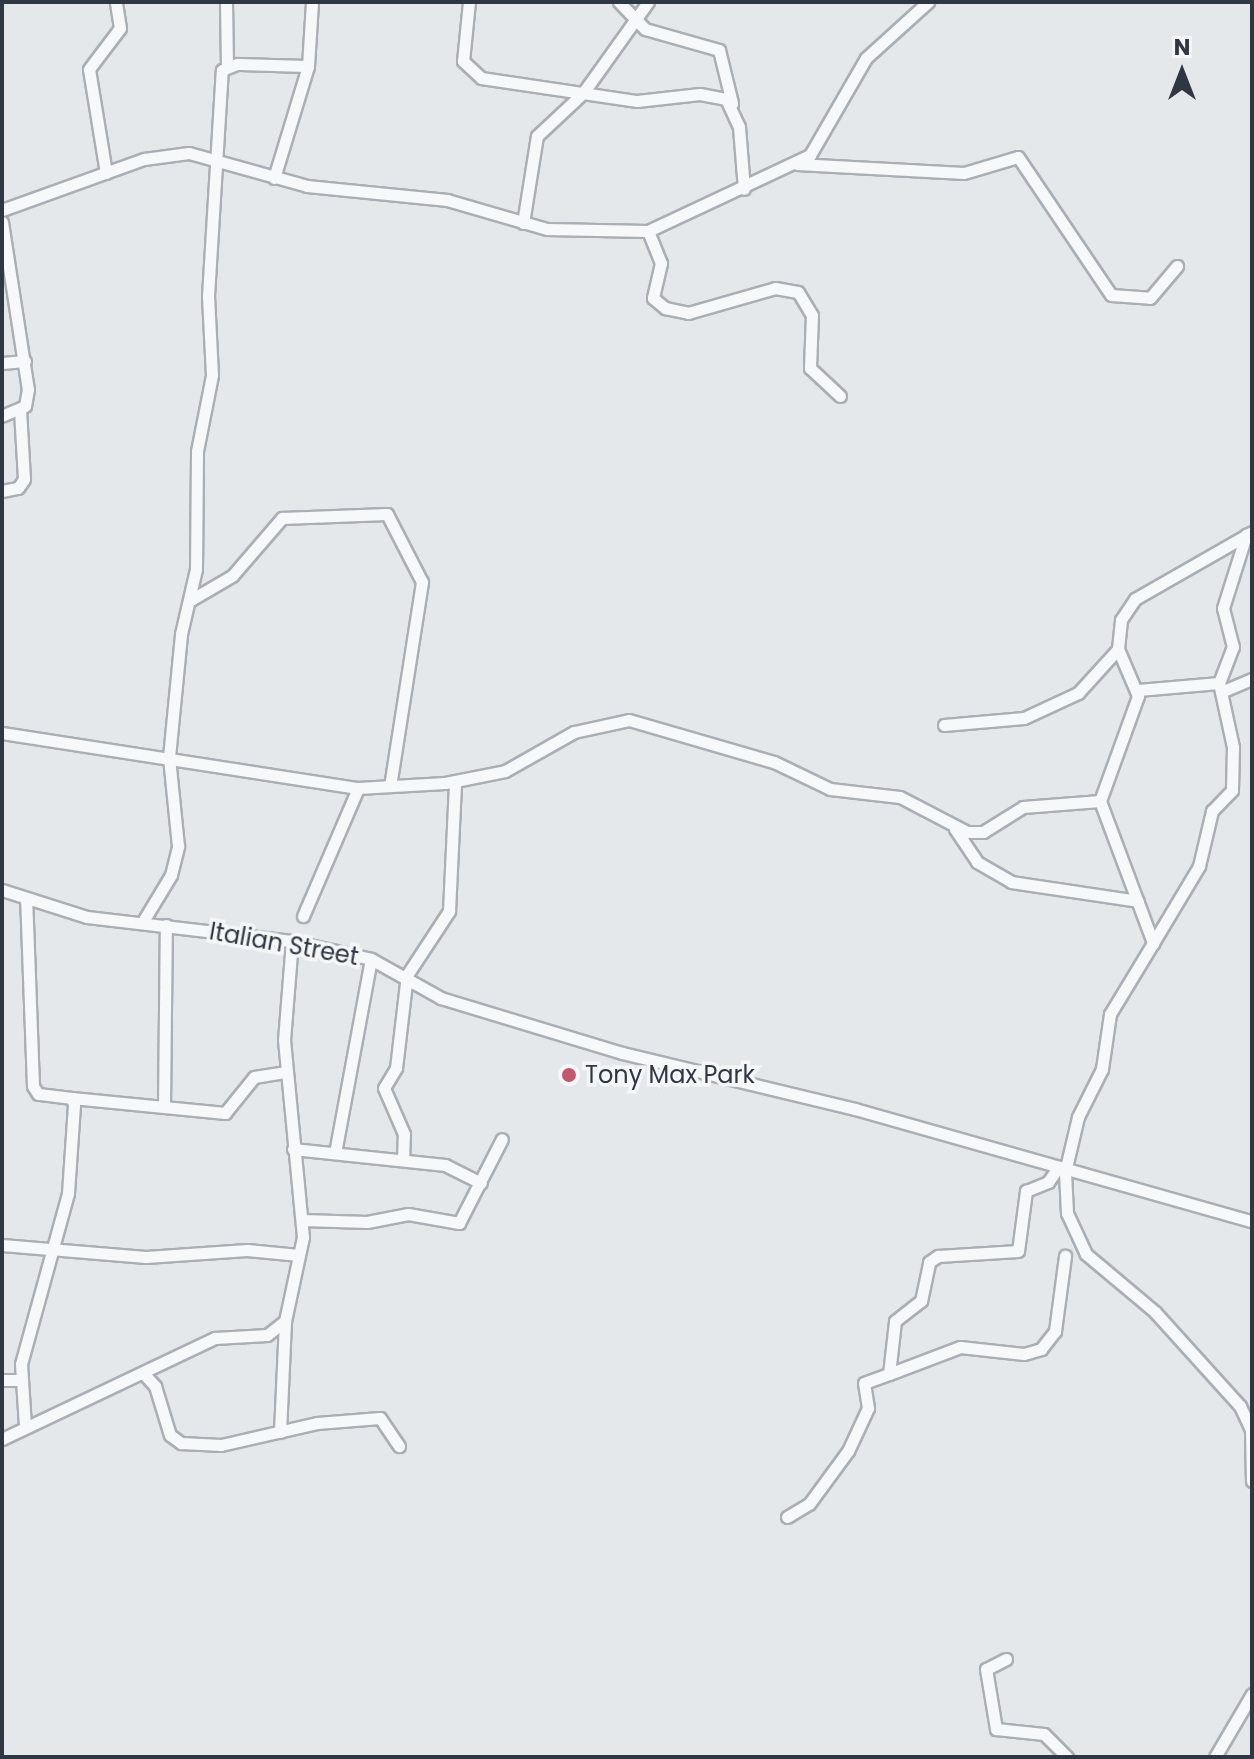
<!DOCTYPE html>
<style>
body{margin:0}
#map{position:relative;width:1254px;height:1759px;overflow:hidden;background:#e5e8eb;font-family:Poppins,sans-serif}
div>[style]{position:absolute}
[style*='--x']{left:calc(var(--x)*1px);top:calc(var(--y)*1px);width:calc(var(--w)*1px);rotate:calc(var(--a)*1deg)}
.roads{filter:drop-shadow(2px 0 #aaafb5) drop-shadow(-2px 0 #aaafb5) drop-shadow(0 2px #aaafb5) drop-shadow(0 -2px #aaafb5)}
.minor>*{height:11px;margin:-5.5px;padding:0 5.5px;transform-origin:5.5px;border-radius:5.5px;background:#f7f8f9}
.dots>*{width:22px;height:22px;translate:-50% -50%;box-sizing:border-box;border:4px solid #f4f6f8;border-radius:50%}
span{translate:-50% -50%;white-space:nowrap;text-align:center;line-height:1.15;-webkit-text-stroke:7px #f4f6f8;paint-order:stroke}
.street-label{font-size:24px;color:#2e3742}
.poi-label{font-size:24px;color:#2e3742}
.left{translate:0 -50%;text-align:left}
.frame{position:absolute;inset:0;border:4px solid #2e3742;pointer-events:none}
.north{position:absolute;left:1142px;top:32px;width:80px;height:80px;-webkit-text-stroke:6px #f4f6f8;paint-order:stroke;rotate:0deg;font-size:22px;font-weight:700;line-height:32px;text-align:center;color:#2e3742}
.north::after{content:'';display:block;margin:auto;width:28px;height:36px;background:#2e3742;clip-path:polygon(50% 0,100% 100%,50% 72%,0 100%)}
</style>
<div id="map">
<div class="roads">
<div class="minor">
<div style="--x:226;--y:2;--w:64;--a:89.1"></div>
<div style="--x:469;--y:2;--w:59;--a:95.8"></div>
<div style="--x:463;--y:61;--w:25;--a:43"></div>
<div style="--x:481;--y:78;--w:158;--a:8.4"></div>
<div style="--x:637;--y:101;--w:63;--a:-6.3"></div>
<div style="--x:700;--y:94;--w:26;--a:11"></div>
<div style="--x:726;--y:99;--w:31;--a:65"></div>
<div style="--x:739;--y:127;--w:62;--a:85.4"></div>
<div style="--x:619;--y:2;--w:37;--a:46"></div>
<div style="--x:645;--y:29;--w:77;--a:15.8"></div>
<div style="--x:719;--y:50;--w:55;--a:76.2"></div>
<div style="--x:797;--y:164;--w:167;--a:3.1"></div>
<div style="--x:964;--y:173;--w:56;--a:-16.5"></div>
<div style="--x:1018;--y:157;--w:166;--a:56"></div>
<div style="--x:1111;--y:295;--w:39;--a:4"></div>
<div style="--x:1150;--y:298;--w:42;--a:-49.8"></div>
<div style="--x:106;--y:173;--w:105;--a:-99.3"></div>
<div style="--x:89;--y:69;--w:51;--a:-52.9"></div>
<div style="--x:120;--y:28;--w:26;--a:-99"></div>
<div style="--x:274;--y:178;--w:117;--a:-73.1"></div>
<div style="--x:308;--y:66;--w:64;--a:-86.4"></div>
<div style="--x:2;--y:210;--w:151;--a:-19.8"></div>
<div style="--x:144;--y:159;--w:45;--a:-7.6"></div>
<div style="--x:189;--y:153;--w:123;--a:15.6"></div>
<div style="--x:307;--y:186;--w:141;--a:5.7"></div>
<div style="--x:447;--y:200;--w:104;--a:16.2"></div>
<div style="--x:547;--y:229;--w:101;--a:1.1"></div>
<div style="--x:648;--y:231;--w:179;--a:-25.1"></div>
<div style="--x:810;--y:155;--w:112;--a:-60"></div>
<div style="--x:866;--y:58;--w:84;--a:-42.1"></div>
<div style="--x:2;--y:222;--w:169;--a:81.2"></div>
<div style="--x:28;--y:389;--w:17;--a:100"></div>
<div style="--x:25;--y:406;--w:25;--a:157"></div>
<div style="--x:523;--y:223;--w:88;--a:-80.9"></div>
<div style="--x:537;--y:136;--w:63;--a:-43.1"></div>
<div style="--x:583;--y:93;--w:112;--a:-54.5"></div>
<div style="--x:648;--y:231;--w:35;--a:68"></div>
<div style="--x:661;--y:263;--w:36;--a:103"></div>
<div style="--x:653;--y:298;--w:16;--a:40"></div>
<div style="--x:665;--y:308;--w:24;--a:12"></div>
<div style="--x:688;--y:313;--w:91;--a:-16"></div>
<div style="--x:775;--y:288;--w:23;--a:10"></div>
<div style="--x:798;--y:292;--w:27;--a:59"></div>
<div style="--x:812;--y:315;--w:53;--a:92.2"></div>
<div style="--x:810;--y:368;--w:41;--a:43"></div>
<div style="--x:2;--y:363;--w:23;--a:-5"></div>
<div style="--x:2;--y:491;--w:16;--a:-11"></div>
<div style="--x:18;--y:488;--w:11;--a:-56"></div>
<div style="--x:24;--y:479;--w:69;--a:-93.3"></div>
<div style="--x:1252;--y:532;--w:135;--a:150.2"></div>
<div style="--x:1135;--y:599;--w:25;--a:124"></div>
<div style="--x:1121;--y:620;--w:29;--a:96"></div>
<div style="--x:1118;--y:649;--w:51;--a:66.9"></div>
<div style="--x:1138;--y:696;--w:112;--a:109.9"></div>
<div style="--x:1100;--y:801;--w:152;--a:69.5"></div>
<div style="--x:1153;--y:943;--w:83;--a:121.2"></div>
<div style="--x:1110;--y:1014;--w:56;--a:98.3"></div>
<div style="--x:1102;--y:1069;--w:54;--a:116.6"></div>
<div style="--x:1078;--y:1117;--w:57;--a:103.3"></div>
<div style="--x:1065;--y:1172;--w:41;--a:87.2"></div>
<div style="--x:1067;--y:1213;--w:45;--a:65.1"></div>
<div style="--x:1086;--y:1254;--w:90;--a:40"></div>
<div style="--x:1155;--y:1312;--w:127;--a:47.9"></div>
<div style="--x:1240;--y:1406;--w:26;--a:65"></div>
<div style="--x:1251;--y:1430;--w:51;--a:88.9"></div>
<div style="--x:189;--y:601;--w:50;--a:-30.2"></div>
<div style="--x:232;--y:576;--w:77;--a:-49.2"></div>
<div style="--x:282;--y:518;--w:105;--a:-2.2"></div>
<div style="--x:387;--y:514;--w:76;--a:62.8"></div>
<div style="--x:422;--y:582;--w:206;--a:98.9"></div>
<div style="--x:1138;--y:690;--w:81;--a:-4.9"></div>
<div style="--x:1221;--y:692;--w:34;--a:-23"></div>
<div style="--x:944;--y:725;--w:80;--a:-5"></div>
<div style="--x:1024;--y:718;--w:60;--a:-24.8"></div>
<div style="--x:1078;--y:693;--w:59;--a:-47.7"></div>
<div style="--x:2;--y:733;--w:360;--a:8.8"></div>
<div style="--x:358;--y:788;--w:87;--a:-3.3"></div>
<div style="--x:445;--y:783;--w:61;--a:-11.3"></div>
<div style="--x:505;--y:771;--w:79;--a:-29.5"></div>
<div style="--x:574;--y:732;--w:56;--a:-12.3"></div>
<div style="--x:629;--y:720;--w:151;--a:16.2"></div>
<div style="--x:774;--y:762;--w:62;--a:25.7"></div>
<div style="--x:830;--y:789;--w:70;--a:6.5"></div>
<div style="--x:900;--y:797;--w:76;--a:27.6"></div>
<div style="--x:967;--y:832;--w:16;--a:0"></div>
<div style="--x:983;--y:832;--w:47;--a:-32"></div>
<div style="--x:1023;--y:807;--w:77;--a:-4.5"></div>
<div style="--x:955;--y:829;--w:40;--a:56"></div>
<div style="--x:977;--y:862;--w:39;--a:30"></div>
<div style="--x:1011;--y:882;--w:128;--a:8.5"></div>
<div style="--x:2;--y:890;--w:89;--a:17.6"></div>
<div style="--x:87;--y:917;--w:206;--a:6.7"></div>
<div style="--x:292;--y:941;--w:81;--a:12.8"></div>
<div style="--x:371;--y:959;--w:80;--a:29.1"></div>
<div style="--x:441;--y:998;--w:189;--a:16.9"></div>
<div style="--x:622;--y:1053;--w:240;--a:13.5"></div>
<div style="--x:855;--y:1109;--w:412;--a:15.8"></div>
<div style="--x:303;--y:916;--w:139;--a:-66.7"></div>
<div style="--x:142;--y:923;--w:56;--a:-58.9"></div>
<div style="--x:171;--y:875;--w:30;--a:-76"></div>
<div style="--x:178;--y:846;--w:89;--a:-95.8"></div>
<div style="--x:169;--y:757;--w:124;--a:-84.4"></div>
<div style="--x:181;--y:634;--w:67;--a:-77"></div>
<div style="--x:196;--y:569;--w:118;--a:-89.5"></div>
<div style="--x:197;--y:451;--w:77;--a:-78.8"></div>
<div style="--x:212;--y:375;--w:79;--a:-92.9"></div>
<div style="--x:208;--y:296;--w:226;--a:-86.5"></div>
<div style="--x:222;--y:70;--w:16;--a:-22"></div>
<div style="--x:237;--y:64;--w:71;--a:1.6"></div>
<div style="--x:1153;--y:943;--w:90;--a:-59.1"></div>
<div style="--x:1199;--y:866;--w:57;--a:-76.7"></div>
<div style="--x:1212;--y:811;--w:29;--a:-46"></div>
<div style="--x:1232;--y:790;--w:43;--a:-88.7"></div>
<div style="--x:1233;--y:747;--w:66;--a:-102.3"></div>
<div style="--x:1219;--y:683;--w:39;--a:-69"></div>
<div style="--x:1233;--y:647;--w:40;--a:-104.4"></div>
<div style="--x:1223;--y:608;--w:77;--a:-72.5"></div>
<div style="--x:72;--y:1098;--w:154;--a:5.6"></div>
<div style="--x:225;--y:1113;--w:46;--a:-51.1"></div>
<div style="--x:254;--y:1077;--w:31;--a:-9"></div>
<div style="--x:164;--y:1105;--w:180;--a:-89.4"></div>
<div style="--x:293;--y:1149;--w:153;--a:6"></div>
<div style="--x:445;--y:1165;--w:40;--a:26.6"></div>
<div style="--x:335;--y:1153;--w:197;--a:-79.5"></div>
<div style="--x:403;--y:1160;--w:26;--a:-88"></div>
<div style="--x:404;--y:1134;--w:50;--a:-113.5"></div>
<div style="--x:384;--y:1088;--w:23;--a:-59"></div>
<div style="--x:396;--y:1068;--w:94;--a:-83.3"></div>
<div style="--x:407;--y:975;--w:77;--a:-56.7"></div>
<div style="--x:449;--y:911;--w:129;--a:-87.3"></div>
<div style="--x:303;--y:1220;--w:64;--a:1.8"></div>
<div style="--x:367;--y:1222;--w:42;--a:-11"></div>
<div style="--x:408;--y:1214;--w:52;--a:10"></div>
<div style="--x:459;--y:1223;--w:94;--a:-62.9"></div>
<div style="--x:2;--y:1245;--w:144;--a:4.8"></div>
<div style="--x:146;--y:1257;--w:101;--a:-4"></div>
<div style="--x:247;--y:1250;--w:52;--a:5.5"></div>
<div style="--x:143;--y:1373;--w:18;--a:47"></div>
<div style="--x:155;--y:1386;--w:51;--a:73"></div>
<div style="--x:170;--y:1435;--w:14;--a:36"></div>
<div style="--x:181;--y:1443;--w:40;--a:2.9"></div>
<div style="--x:221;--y:1445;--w:98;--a:-12.9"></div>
<div style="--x:317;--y:1423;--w:63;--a:-4.5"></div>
<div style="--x:380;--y:1418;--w:34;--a:56"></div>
<div style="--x:889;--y:1374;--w:76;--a:-20.8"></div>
<div style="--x:960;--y:1347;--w:64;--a:6.2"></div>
<div style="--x:1024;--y:1354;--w:18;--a:-16"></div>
<div style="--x:1041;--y:1349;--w:23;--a:-52"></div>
<div style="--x:1055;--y:1331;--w:76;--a:-82.4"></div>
<div style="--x:2;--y:1380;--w:20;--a:0"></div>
<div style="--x:25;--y:1426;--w:62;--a:-93.7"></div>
<div style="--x:21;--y:1364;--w:177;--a:-74.6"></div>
<div style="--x:68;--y:1193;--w:88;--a:-86.1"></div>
<div style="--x:74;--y:1105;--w:7;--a:-106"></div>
<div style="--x:72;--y:1098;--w:34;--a:-173"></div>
<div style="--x:38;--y:1094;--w:9;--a:-122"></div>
<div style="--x:33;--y:1086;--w:187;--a:-92.1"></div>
<div style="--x:280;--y:1432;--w:110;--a:-87.4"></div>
<div style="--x:2;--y:1439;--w:236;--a:-25.4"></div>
<div style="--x:215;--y:1338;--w:52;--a:-3.3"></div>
<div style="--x:267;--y:1335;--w:23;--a:-38"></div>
<div style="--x:285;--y:1321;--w:86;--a:-77.9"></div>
<div style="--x:303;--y:1237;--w:198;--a:-95.5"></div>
<div style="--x:284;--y:1040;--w:99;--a:-85.4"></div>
<div style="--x:787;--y:1517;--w:26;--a:-31"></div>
<div style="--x:809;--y:1504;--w:66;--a:-53.7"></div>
<div style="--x:848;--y:1451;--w:47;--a:-65.1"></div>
<div style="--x:868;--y:1408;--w:25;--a:-99"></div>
<div style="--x:864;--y:1383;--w:27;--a:-20"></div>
<div style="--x:889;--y:1374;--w:53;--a:-83.5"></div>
<div style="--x:895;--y:1321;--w:33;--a:-38"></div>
<div style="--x:921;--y:1301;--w:40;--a:-78"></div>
<div style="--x:929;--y:1262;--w:11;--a:-34"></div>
<div style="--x:938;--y:1256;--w:80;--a:-3.6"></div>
<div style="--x:1018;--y:1251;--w:61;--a:-82.4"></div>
<div style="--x:1026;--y:1191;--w:24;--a:-22"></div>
<div style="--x:1048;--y:1182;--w:16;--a:-55"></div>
<div style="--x:1006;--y:1659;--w:22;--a:153"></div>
<div style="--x:986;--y:1669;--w:61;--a:80.5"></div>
<div style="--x:996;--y:1729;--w:48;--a:5.9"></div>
<div style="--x:1044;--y:1734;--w:33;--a:45"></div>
<div style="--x:1215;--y:1757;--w:73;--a:-59.6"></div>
</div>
</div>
<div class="dots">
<div style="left:569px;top:1075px;background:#c25770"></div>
</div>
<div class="street-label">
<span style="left:284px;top:944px;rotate:10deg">Italian Street</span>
</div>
<div class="poi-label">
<span class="left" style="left:585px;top:1075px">Tony Max Park</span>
</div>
<div class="frame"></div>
<div class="north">N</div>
</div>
